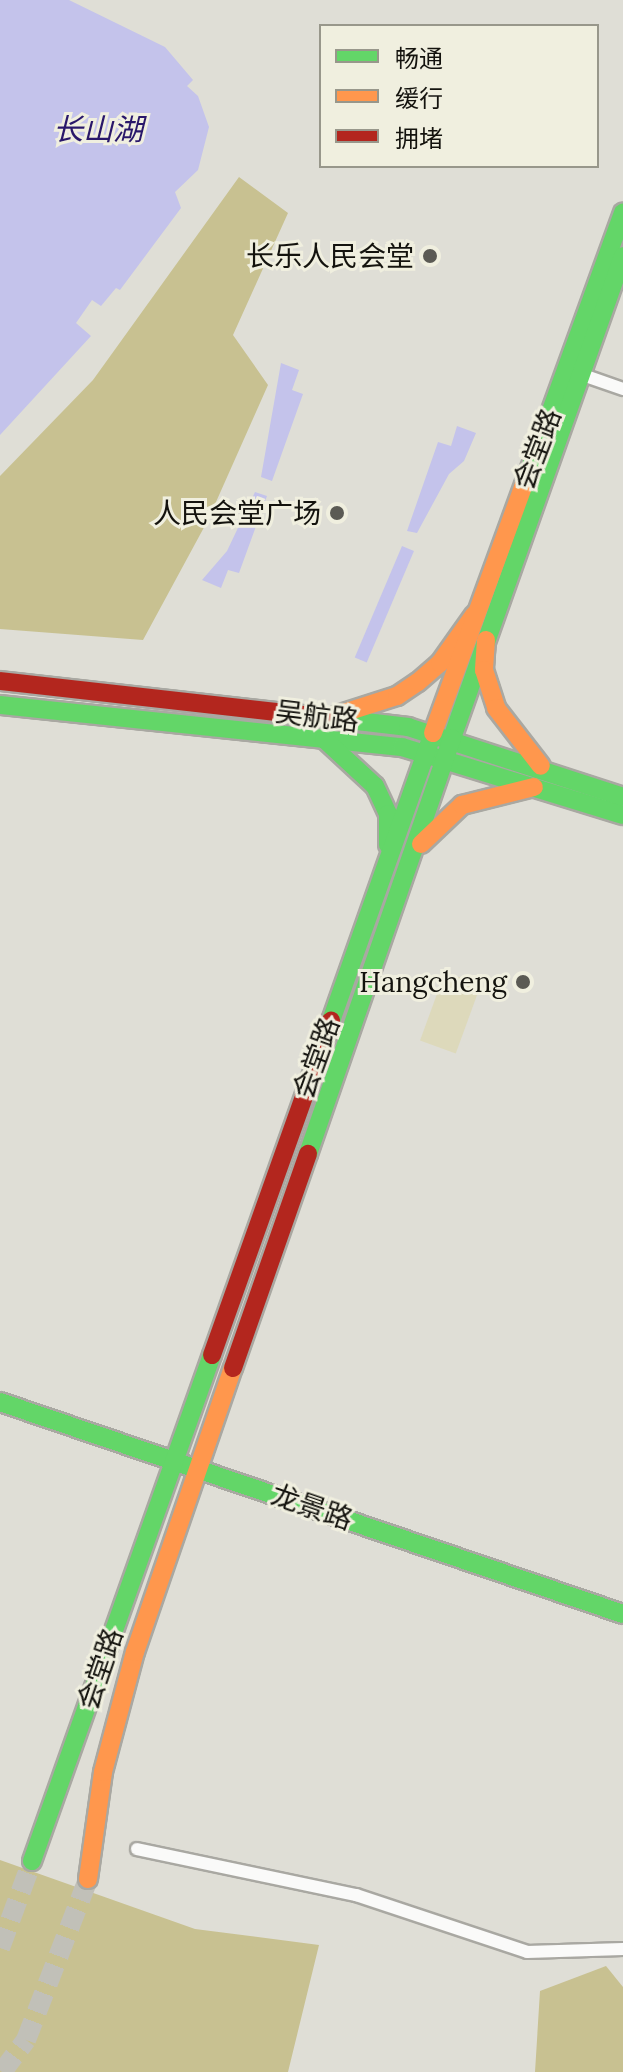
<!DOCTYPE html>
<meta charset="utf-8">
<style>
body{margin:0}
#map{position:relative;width:623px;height:2072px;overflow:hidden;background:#dfded6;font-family:Lora,"Noto Sans SC",serif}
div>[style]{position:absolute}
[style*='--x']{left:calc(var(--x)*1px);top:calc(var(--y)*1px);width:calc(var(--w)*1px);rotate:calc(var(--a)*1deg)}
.green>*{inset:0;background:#ddd9bb;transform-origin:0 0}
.forest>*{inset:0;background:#c8c191}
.water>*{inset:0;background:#c4c3eb;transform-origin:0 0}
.primary-tunnel>*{height:20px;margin-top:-10px;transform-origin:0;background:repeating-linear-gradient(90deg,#c1c0b8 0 20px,transparent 0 30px)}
.roads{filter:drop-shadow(2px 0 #a9a8a2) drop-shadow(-2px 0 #a9a8a2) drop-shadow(0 2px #a9a8a2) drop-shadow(0 -2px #a9a8a2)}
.street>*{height:12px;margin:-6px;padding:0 6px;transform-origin:6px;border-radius:6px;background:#fafaf9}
.fast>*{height:18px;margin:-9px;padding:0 9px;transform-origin:9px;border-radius:9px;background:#63d668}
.slow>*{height:18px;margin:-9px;padding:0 9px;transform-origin:9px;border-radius:9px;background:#ff974d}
.jam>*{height:18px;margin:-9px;padding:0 9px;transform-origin:9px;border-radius:9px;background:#b3261e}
.dots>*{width:22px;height:22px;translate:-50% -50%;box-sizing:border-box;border:4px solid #f0efdf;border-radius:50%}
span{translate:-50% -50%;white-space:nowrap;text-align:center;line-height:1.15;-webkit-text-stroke:6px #f0efdf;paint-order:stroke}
.poi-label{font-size:28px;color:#14130e}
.right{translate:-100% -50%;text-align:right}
.street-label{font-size:28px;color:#14130e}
.water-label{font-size:30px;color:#29176a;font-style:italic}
.legend{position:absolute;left:319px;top:24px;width:280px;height:144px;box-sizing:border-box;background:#f0efdf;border:2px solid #98978b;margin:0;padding:10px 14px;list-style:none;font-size:24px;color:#14130e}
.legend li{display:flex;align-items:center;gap:16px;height:40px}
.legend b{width:40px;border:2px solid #98978b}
</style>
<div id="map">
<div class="green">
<div style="left:445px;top:972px;width:38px;height:73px;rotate:20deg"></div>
</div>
<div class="forest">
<div style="clip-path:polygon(239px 177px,288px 213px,233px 335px,268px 385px,208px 520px,143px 640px,0 629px,0 476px,93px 380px)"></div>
<div style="clip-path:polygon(0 1860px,195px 1929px,319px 1945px,288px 2072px,0 2072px)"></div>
<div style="clip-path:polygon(606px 1966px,623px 1987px,623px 2072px,535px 2072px,540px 1991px)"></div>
</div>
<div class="water">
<div style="clip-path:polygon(0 0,69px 0,165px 47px,193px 80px,187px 86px,198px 96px,209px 127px,198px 170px,175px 192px,181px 208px,120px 290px,116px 288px,101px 306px,92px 300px,76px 323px,91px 336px,0 435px)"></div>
<div style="clip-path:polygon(281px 363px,299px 370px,292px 390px,303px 394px,272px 481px,261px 477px)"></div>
<div style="clip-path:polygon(457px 426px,476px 433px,464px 461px,449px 474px,417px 533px,407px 531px,438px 442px,451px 446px)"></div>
<div style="clip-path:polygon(255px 492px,267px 496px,239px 573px,228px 570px,221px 588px,202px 580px,227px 551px)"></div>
<div style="left:402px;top:546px;width:13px;height:121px;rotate:23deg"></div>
</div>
<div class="primary-tunnel">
<div style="--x:0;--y:1948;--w:93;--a:-69.8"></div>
<div style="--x:2;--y:2072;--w:40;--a:-53"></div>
<div style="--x:26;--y:2040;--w:173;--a:-68.9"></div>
</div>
<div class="roads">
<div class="street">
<div style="--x:580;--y:374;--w:46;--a:19.2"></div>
<div style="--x:137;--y:1849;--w:224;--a:11.9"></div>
<div style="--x:356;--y:1895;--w:180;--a:18.4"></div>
<div style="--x:527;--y:1952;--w:96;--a:-1.8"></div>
</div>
<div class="fast">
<div style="--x:529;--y:471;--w:275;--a:-70"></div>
<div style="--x:0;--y:705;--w:404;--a:6"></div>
<div style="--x:402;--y:747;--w:231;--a:17.1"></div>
<div style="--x:323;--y:717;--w:86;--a:6.7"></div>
<div style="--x:408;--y:727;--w:226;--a:18"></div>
<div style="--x:452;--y:738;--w:511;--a:-70.47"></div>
<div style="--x:324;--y:739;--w:69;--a:42.7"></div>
<div style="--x:375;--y:786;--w:31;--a:65"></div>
<div style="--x:388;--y:814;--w:31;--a:90"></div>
<div style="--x:331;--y:1021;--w:306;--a:-70.5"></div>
<div style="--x:308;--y:1154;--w:440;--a:-70.9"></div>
<div style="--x:0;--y:1402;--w:658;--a:18.79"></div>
<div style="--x:32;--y:1861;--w:537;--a:-70.42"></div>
</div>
<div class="slow">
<div style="--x:486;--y:640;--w:30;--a:94"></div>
<div style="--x:484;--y:670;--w:40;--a:72"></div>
<div style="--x:496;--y:708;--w:73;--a:52.2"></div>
<div style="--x:337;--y:715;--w:63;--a:-17.6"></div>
<div style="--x:397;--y:696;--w:25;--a:-34"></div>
<div style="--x:418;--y:682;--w:29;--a:-41"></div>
<div style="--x:440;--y:663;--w:59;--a:-54.7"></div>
<div style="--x:433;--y:733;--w:279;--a:-69.9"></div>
<div style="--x:421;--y:844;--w:57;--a:-43.6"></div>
<div style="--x:462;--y:805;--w:74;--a:-14"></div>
<div style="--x:88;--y:1879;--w:108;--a:-82"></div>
<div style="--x:103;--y:1772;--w:124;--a:-75.1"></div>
<div style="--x:135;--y:1652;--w:300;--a:-71"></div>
</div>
<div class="jam">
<div style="--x:0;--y:681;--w:325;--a:6.4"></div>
<div style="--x:212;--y:1355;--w:355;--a:-70.4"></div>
<div style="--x:233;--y:1368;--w:227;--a:-70.7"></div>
</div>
</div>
<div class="dots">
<div style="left:430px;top:256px;background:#5b5a54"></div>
<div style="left:337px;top:513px;background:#5b5a54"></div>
<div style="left:523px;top:982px;background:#5b5a54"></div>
</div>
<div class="poi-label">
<span class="right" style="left:414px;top:256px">长乐人民会堂</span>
<span class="right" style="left:321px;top:513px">人民会堂广场</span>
<span class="right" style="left:507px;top:982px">Hangcheng</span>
</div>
<div class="street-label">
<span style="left:537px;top:449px;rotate:-69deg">会堂路</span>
<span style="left:317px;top:716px;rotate:7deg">吴航路</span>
<span style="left:316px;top:1058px;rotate:-70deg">会堂路</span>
<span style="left:312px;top:1507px;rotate:19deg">龙景路</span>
<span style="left:100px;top:1669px;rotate:-71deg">会堂路</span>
</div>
<div class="water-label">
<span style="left:98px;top:129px">长山湖</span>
</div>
<ul class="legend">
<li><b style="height:10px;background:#63d668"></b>畅通</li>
<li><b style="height:10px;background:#ff974d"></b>缓行</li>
<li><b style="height:10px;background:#b3261e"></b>拥堵</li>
</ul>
</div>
